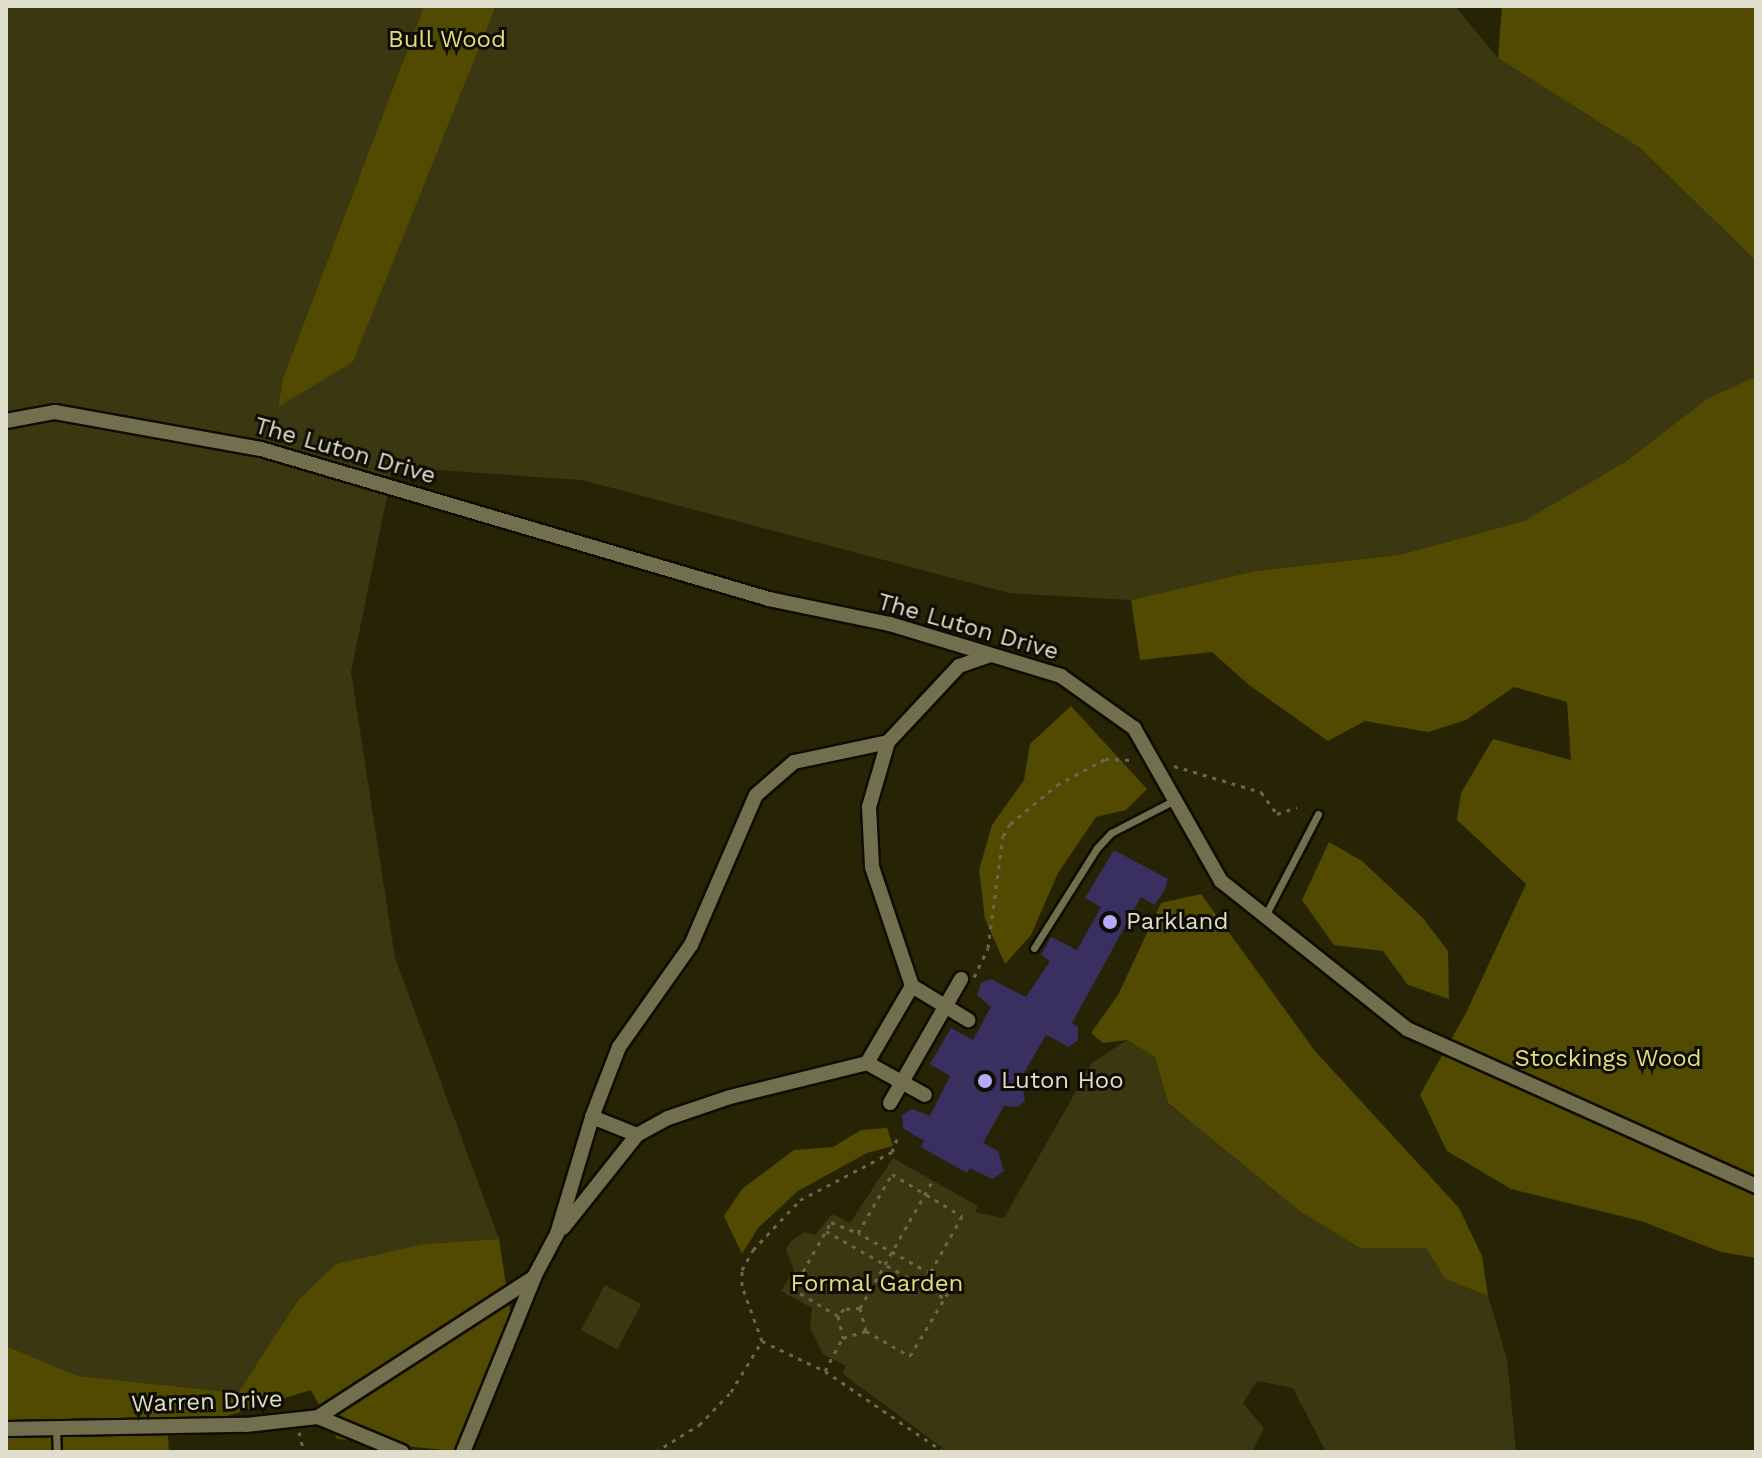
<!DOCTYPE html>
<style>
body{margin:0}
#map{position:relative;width:1762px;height:1458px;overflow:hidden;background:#272405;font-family:"Work Sans",sans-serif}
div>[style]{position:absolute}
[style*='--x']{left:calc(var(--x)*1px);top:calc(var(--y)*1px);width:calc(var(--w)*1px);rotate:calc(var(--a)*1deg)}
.green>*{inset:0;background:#3b3711;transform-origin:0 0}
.forest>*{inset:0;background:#514a00}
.building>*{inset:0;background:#392f61}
.path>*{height:3px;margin-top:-1.5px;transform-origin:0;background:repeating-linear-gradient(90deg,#69674d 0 4px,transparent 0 10px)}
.roads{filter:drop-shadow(2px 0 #0f0d00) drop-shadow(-2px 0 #0f0d00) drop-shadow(0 2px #0f0d00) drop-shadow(0 -2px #0f0d00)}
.service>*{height:7px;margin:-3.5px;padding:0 3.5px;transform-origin:3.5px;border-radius:3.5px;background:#726f4f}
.minor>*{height:14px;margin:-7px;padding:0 7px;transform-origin:7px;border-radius:7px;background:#726f4f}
.dots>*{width:22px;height:22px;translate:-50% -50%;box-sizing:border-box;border:4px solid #0e0d03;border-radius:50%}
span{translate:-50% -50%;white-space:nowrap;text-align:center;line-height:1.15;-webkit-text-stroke:6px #0e0d03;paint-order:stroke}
.park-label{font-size:24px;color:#e5dc7e}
.street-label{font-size:24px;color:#dfdecd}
.poi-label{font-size:24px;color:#dfdecd}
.left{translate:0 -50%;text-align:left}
.frame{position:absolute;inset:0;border:8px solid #dfdecd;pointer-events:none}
</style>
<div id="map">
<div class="green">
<div style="clip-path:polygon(6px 6px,424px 6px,283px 378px,278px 406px,353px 362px,496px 6px,1455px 6px,1498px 58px,1640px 148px,1756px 261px,1756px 376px,1707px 399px,1625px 462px,1524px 521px,1399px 555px,1255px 571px,1131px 600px,1009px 593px,582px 480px,393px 467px,351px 672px,395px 958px,499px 1239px,425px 1244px,298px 1300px,238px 1393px,78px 1376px,6px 1346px)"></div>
<div style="clip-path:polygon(1127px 1040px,1155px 1057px,1168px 1104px,1360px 1248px,1426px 1248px,1445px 1279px,1488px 1296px,1507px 1359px,1516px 1452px,1326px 1452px,1293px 1388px,1257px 1381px,1243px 1403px,1264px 1428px,1252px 1452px,948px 1452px,843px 1374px,846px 1366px,823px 1354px,810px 1328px,812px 1308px,781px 1291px,794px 1270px,786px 1250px,791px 1241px,804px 1232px,815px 1235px,832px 1214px,850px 1223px,893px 1158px,978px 1206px,975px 1212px,1004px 1218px,1092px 1063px)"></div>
<div style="left:605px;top:1285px;width:41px;height:51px;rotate:28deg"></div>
</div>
<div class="forest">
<div style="clip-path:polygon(424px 6px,496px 6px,353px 362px,278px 407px,283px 378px)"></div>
<div style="clip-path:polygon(1502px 6px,1756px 6px,1756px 261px,1640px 148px,1498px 58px)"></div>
<div style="clip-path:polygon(1756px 376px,1756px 1258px,1721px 1252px,1641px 1221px,1511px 1189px,1447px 1151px,1420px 1095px,1466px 1013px,1526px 884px,1457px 820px,1461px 793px,1493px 739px,1571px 760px,1567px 702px,1514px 687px,1466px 720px,1428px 732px,1365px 721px,1328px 741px,1249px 685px,1212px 652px,1140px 660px,1131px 600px,1255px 571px,1399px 555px,1524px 521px,1625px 462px,1707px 399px)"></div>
<div style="clip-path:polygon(1071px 706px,1147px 789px,1126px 810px,1096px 817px,1058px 873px,1031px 935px,1005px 964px,985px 919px,979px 870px,992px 825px,1024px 780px,1030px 744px)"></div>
<div style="clip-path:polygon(1329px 842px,1362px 861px,1422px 917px,1448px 951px,1449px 999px,1408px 985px,1383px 951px,1334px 945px,1302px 900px)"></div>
<div style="clip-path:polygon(1201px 894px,1315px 1051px,1459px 1208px,1482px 1256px,1488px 1296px,1445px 1279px,1426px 1248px,1360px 1248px,1300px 1211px,1168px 1103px,1155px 1057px,1127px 1040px,1103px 1043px,1091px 1033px,1118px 995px,1161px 903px)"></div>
<div style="clip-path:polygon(887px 1128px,893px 1146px,867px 1153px,798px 1191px,758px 1228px,742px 1254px,724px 1216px,742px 1189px,794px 1150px,833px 1147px,861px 1130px)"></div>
<div style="clip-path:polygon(499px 1239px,511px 1317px,464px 1452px,337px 1439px,311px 1390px,168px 1434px,169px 1452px,6px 1452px,6px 1346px,78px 1376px,238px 1393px,298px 1300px,336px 1264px,425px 1244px)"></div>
</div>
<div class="building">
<div style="clip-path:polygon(1114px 850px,1168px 879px,1164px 892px,1154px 905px,1141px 897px,1072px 1023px,1078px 1027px,1078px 1040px,1069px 1047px,1046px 1035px,1021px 1078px,1025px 1100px,1018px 1107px,1004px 1106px,983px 1143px,998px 1151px,1004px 1171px,992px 1179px,970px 1168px,967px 1173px,921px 1147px,924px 1141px,903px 1128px,902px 1115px,912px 1109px,930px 1116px,950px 1076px,930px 1064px,951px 1028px,973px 1040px,991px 1007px,977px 995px,981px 983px,991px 979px,1026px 997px,1050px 961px,1041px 955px,1051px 937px,1077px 950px,1101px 907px,1085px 898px)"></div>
</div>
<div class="path">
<div style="--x:1174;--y:766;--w:91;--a:16.6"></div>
<div style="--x:1261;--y:792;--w:27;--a:54"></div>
<div style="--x:1277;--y:814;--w:21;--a:-19"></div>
<div style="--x:974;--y:977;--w:32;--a:-64"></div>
<div style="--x:988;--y:948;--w:113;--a:-82.4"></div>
<div style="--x:1003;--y:836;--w:14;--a:-60"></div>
<div style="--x:1010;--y:824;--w:61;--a:-39.7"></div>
<div style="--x:1057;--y:785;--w:55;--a:-28.4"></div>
<div style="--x:1105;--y:759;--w:30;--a:2"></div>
<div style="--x:892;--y:1174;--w:82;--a:31"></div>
<div style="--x:962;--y:1216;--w:65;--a:119.3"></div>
<div style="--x:930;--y:1273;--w:82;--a:-150.9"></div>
<div style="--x:858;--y:1233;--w:68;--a:-60"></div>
<div style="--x:826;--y:1231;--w:136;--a:29.6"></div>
<div style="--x:860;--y:1308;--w:147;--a:-60.3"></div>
<div style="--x:838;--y:1316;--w:23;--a:77"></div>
<div style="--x:843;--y:1338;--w:24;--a:-17"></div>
<div style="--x:866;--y:1331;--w:24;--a:-105"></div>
<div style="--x:860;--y:1308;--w:16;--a:176"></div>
<div style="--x:844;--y:1309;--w:9;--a:131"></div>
<div style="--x:838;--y:1316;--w:52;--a:-149"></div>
<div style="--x:793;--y:1289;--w:77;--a:-60.4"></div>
<div style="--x:831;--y:1222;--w:29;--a:22"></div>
<div style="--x:866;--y:1331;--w:51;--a:29.6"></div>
<div style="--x:910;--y:1356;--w:76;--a:-59"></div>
<div style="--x:949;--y:1291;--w:26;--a:-137"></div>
<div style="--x:762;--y:1341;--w:70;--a:25.5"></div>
<div style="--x:825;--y:1371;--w:144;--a:34.2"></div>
<div style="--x:825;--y:1371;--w:36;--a:-62"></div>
<div style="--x:299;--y:1432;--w:21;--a:76"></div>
<div style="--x:655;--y:1452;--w:52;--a:-31.5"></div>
<div style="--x:699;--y:1425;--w:46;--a:-45.9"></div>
<div style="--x:731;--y:1392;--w:60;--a:-58.7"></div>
<div style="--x:762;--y:1341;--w:59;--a:-110"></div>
<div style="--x:742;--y:1286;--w:16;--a:-90"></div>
<div style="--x:742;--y:1270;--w:23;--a:-61"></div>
<div style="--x:753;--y:1250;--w:69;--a:-46.8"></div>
<div style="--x:800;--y:1200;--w:104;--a:-27.6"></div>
<div style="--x:892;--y:1152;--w:19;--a:-69"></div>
</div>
<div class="roads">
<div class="service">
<div style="--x:1265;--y:916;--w:115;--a:-62.5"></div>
<div style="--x:1034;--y:948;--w:118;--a:-57.8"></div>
<div style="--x:1097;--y:848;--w:21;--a:-47"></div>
<div style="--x:1111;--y:833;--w:72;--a:-27.3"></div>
<div style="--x:56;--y:1428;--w:24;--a:88"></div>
</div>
<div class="minor">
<div style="--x:6;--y:421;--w:50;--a:-10.4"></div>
<div style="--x:55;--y:412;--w:209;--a:10.2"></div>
<div style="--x:261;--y:449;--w:530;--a:16.45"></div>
<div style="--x:769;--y:599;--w:124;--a:11.7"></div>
<div style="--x:890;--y:624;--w:179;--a:16.9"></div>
<div style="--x:1061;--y:676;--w:90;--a:35.5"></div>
<div style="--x:1134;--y:728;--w:176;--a:60.4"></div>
<div style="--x:1221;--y:881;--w:238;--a:38.5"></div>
<div style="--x:1407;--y:1029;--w:383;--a:24.2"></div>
<div style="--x:888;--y:742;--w:68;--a:106.3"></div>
<div style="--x:869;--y:807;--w:60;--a:87.1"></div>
<div style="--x:872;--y:867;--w:126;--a:71.4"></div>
<div style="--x:912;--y:986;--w:66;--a:31.3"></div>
<div style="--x:867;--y:1063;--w:89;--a:-59.7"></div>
<div style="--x:890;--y:1103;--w:143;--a:-60.2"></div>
<div style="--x:592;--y:1117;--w:48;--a:21.8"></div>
<div style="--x:563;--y:1228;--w:119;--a:-51.5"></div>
<div style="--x:637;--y:1135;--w:35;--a:-29"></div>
<div style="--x:668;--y:1118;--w:65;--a:-18.7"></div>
<div style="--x:730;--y:1097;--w:141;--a:-13.9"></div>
<div style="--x:867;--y:1063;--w:66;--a:28.9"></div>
<div style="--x:318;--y:1417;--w:257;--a:-32.9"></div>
<div style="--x:534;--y:1277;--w:49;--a:-61.9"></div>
<div style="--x:557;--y:1234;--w:122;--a:-73.3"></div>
<div style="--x:592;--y:1117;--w:75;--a:-68.9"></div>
<div style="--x:619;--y:1047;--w:125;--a:-54.8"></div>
<div style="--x:691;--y:945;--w:163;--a:-66.6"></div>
<div style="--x:756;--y:795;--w:50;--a:-41"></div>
<div style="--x:794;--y:762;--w:96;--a:-12"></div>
<div style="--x:888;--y:742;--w:104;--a:-46.9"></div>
<div style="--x:959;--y:666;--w:34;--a:-19"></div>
<div style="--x:6;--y:1429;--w:240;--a:-1"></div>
<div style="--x:246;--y:1425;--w:72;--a:-6.3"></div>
<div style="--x:318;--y:1417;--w:91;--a:22.6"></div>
<div style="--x:463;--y:1452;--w:188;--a:-67.8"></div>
</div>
</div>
<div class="dots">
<div style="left:1110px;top:922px;background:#b6abf8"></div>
<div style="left:985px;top:1081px;background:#b6abf8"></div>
</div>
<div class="park-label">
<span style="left:447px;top:40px">Bull Wood</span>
<span style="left:1608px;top:1059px">Stockings Wood</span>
<span style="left:877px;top:1284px">Formal Garden</span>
</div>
<div class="street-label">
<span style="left:345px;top:451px;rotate:16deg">The Luton Drive</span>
<span style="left:968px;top:627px;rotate:16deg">The Luton Drive</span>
<span style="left:207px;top:1402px;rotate:-2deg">Warren Drive</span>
</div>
<div class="poi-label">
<span class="left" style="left:1126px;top:922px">Parkland</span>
<span class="left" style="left:1001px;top:1081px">Luton Hoo</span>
</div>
<div class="frame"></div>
</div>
